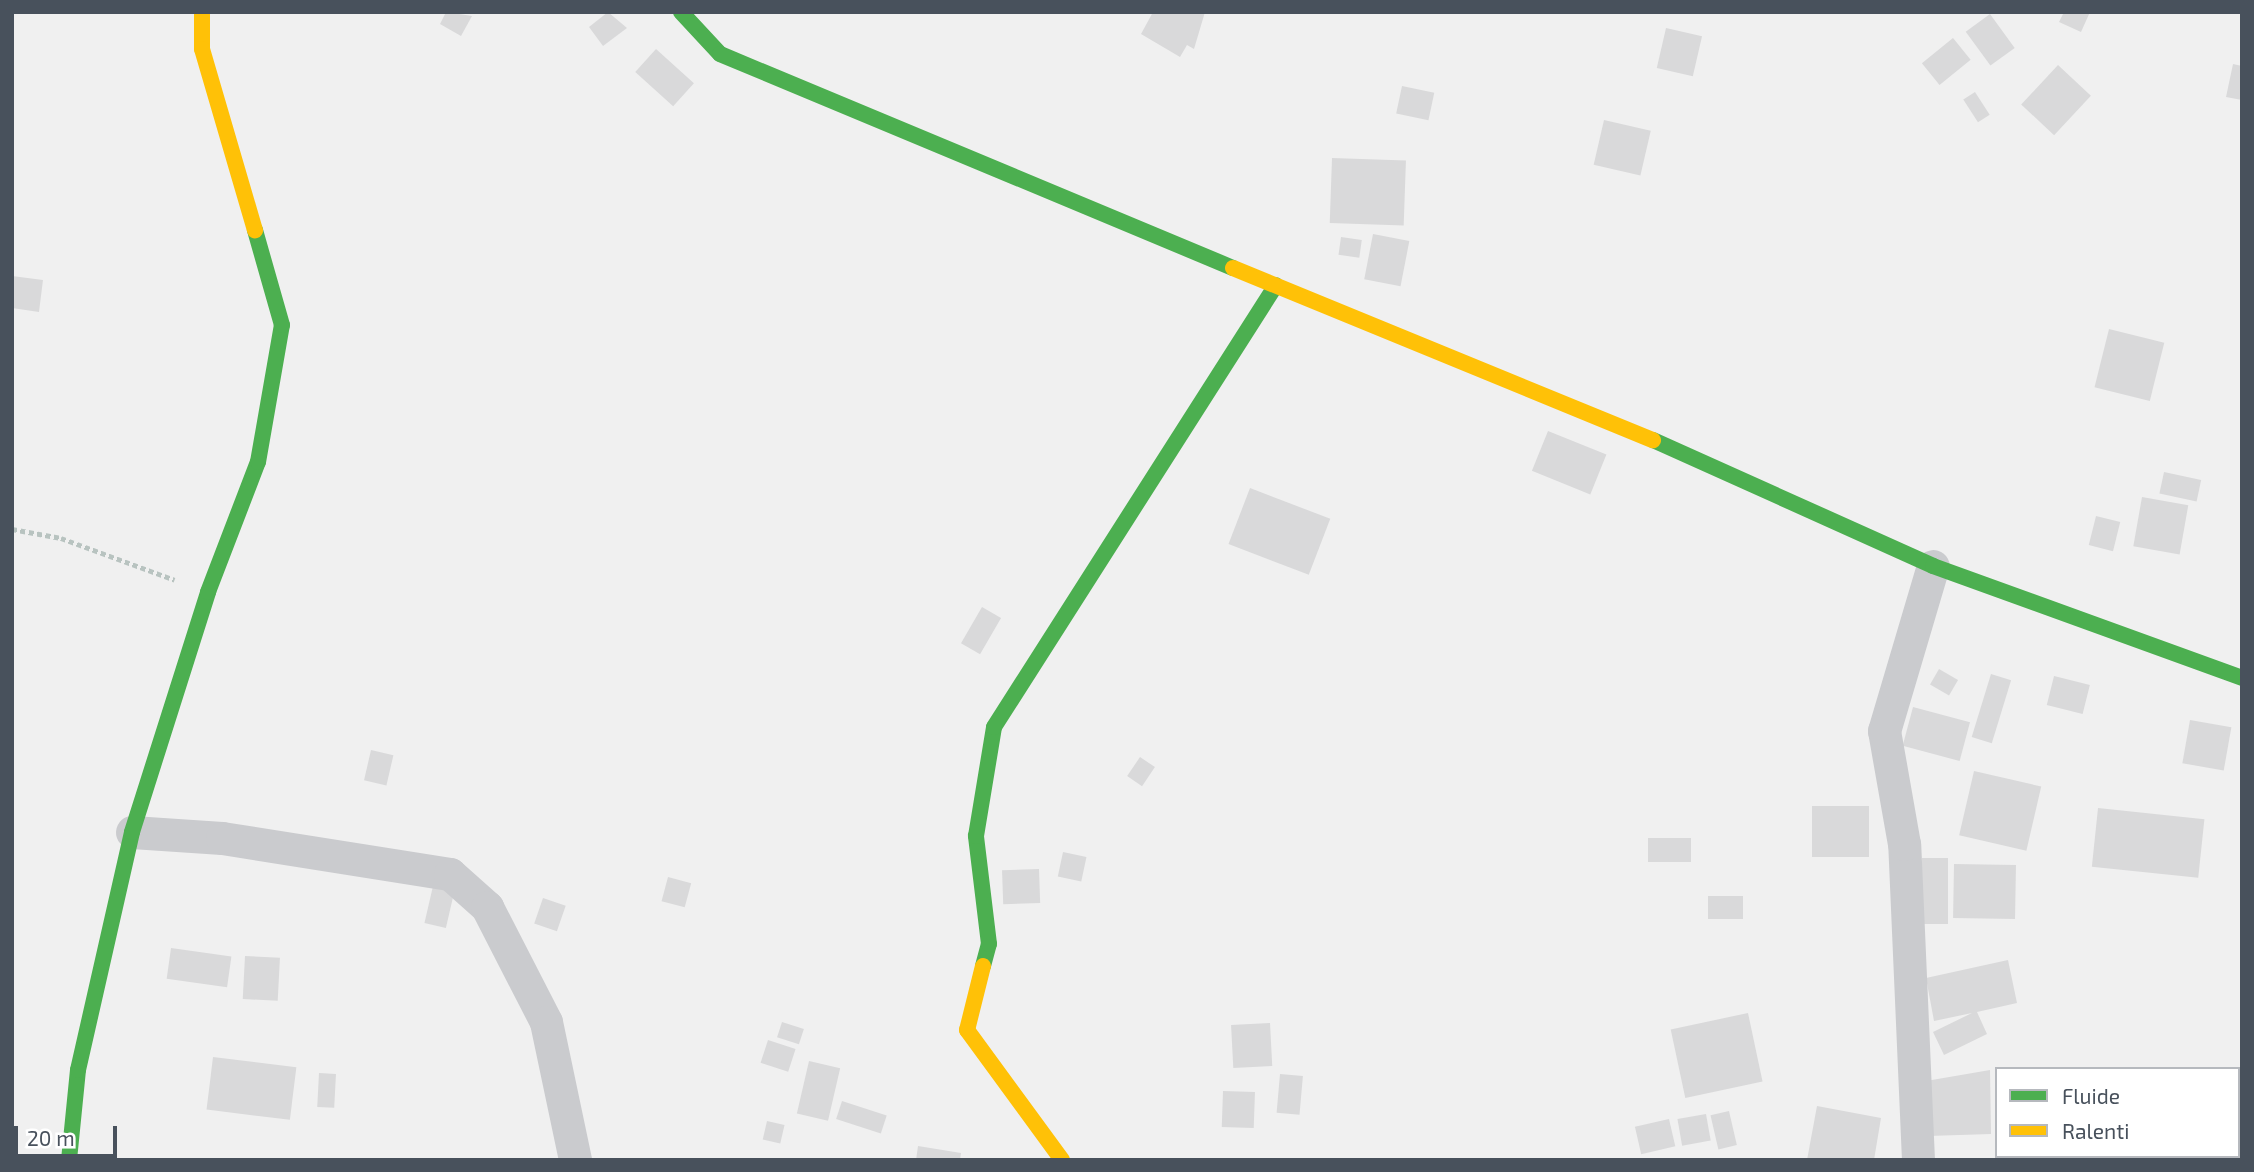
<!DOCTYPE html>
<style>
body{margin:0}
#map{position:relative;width:2254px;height:1172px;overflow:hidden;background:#f0f0f0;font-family:"Exo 2",sans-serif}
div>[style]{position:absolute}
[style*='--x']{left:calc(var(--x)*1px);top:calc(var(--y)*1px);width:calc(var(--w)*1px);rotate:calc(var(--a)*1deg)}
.building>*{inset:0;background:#d9d9da;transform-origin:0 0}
.path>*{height:4.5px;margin-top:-2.25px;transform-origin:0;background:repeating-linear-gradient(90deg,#b8c3c0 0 5px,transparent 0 8.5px)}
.street>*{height:33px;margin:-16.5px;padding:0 16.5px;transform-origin:16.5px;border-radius:16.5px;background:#cacbce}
.fast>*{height:16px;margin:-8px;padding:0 8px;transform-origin:8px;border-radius:8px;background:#4caf50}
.slow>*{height:16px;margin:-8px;padding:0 8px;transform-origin:8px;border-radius:8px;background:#ffc107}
span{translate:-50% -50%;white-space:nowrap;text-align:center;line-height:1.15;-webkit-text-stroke:7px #fff;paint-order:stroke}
.frame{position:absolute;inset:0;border:14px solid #48515c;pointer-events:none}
.legend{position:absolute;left:1995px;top:1067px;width:245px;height:91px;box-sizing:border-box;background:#fff;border:2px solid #b6b9be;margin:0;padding:9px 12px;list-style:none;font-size:21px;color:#48515c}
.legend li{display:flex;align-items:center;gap:14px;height:35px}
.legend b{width:35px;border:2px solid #b6b9be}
.scale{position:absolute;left:14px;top:1126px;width:103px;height:32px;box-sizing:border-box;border:4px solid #48515c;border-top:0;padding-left:9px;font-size:21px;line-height:24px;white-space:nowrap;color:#48515c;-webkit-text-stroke:5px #fff;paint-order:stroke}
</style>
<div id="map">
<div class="building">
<div style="clip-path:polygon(446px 12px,472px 16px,461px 36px,440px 24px)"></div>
<div style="clip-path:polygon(608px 12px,627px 28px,603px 46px,589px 27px)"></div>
<div style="clip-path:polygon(1153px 12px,1205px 12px,1194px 49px,1187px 45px,1180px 57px,1141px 34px)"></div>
<div style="clip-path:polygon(2064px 12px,2090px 12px,2081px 32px,2059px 22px)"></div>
<div style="left:1990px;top:14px;width:42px;height:30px;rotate:54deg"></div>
<div style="left:1666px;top:28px;width:37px;height:41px;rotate:13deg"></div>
<div style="left:1953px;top:38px;width:28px;height:40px;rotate:51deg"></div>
<div style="left:656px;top:49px;width:51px;height:31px;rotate:42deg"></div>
<div style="clip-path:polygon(2233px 64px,2242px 66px,2242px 100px,2226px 97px)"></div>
<div style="left:2058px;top:65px;width:45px;height:54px;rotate:43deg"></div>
<div style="left:1402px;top:86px;width:33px;height:28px;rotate:12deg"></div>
<div style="left:1975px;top:92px;width:27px;height:14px;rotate:57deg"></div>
<div style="left:1604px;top:120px;width:48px;height:46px;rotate:13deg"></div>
<div style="left:1332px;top:158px;width:74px;height:65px;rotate:2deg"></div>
<div style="left:1373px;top:234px;width:37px;height:46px;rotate:11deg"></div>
<div style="left:1341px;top:237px;width:21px;height:18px;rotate:8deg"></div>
<div style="clip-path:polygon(12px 276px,43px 280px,39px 312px,12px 308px)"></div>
<div style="left:2109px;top:329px;width:57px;height:60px;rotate:14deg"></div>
<div style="left:1548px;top:431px;width:63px;height:43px;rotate:22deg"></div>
<div style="left:2164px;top:472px;width:38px;height:22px;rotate:12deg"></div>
<div style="left:1250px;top:488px;width:86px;height:60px;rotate:21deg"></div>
<div style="left:2142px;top:497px;width:47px;height:50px;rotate:10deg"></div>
<div style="left:2096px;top:516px;width:25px;height:30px;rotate:14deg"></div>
<div style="left:982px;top:607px;width:22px;height:42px;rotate:30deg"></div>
<div style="left:1939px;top:669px;width:22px;height:18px;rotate:30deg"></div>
<div style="left:1991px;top:674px;width:21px;height:66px;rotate:17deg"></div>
<div style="left:2054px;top:676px;width:37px;height:30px;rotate:14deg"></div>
<div style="left:1913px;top:707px;width:59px;height:40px;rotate:15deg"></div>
<div style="left:2190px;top:720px;width:42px;height:44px;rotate:10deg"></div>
<div style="left:371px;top:750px;width:23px;height:31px;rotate:13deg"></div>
<div style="left:1140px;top:757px;width:18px;height:23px;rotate:34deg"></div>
<div style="left:1974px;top:771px;width:69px;height:66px;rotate:13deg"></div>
<div style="left:1812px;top:806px;width:57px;height:51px"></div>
<div style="left:2098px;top:808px;width:107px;height:59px;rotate:6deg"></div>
<div style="left:1691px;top:838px;width:24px;height:43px;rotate:90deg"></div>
<div style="left:1063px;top:852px;width:24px;height:25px;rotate:12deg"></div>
<div style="left:1922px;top:858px;width:26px;height:66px"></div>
<div style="left:1954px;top:864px;width:62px;height:54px;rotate:1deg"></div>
<div style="left:1039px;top:869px;width:34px;height:37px;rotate:88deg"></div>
<div style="left:668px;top:877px;width:24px;height:25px;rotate:15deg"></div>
<div style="left:433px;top:886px;width:22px;height:38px;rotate:13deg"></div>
<div style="left:1708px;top:896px;width:35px;height:23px"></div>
<div style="left:543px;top:898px;width:24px;height:27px;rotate:19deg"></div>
<div style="left:171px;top:948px;width:61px;height:31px;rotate:8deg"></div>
<div style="left:245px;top:956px;width:35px;height:43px;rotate:3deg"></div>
<div style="clip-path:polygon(2008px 960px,2017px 1003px,1977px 1012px,1987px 1034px,1944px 1055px,1933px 1032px,1972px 1013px,1934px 1021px,1926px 978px)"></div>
<div style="left:1748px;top:1013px;width:70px;height:79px;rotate:78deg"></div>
<div style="left:782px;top:1022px;width:23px;height:16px;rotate:18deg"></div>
<div style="left:1270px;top:1023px;width:43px;height:39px;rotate:87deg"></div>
<div style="left:768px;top:1040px;width:29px;height:24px;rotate:18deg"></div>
<div style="left:213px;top:1057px;width:84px;height:53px;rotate:7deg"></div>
<div style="left:809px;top:1061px;width:32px;height:54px;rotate:13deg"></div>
<div style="clip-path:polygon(1990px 1070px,1991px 1134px,1928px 1136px,1926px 1081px)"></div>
<div style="left:319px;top:1073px;width:17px;height:34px;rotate:3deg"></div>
<div style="left:1280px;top:1074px;width:23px;height:39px;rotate:5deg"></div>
<div style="left:1223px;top:1091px;width:32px;height:36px;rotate:2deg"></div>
<div style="left:842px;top:1101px;width:47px;height:19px;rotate:18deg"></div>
<div style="clip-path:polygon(1817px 1106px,1881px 1118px,1874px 1160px,1807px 1160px)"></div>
<div style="left:1729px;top:1111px;width:35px;height:19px;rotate:77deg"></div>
<div style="left:1706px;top:1114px;width:27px;height:29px;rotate:80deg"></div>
<div style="left:1669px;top:1119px;width:28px;height:35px;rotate:77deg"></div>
<div style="left:767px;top:1121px;width:18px;height:19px;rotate:13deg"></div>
<div style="clip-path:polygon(918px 1146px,961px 1153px,960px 1160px,916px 1160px)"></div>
<div style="clip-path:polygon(2081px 1156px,2117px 1156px,2079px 1160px)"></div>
</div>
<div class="path">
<div style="--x:12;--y:529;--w:50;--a:10.4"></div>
<div style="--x:61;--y:538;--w:121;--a:20.2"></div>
</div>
<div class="street">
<div style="--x:132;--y:832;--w:90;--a:3.8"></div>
<div style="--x:222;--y:838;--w:231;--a:9"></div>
<div style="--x:450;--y:874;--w:50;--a:41.7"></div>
<div style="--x:487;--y:907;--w:129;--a:62.8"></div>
<div style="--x:546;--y:1022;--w:141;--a:78.1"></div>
<div style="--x:1918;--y:1160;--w:316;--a:-92.5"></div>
<div style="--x:1904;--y:844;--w:115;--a:-100"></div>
<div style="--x:1884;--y:731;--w:172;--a:-73.5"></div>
</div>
<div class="fast">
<div style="--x:681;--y:12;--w:57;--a:47.1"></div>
<div style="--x:720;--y:54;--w:556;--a:22.64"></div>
<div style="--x:1653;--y:440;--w:307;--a:24.2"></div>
<div style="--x:1933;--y:566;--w:329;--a:19.9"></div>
<div style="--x:983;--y:966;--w:23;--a:-75"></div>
<div style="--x:989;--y:944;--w:109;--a:-96.9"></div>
<div style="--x:976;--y:836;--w:110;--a:-80.6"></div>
<div style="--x:994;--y:727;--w:524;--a:-57.46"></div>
<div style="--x:69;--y:1160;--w:90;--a:-84.3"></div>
<div style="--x:78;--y:1070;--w:244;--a:-77.2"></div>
<div style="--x:132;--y:832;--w:252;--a:-72.4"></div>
<div style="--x:208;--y:592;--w:139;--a:-69"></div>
<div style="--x:258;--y:462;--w:139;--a:-80.1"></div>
<div style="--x:282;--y:325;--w:99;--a:-105.9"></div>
</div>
<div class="slow">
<div style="--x:202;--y:12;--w:37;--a:90"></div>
<div style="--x:202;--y:49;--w:189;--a:73.7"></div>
<div style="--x:1233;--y:268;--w:454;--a:22.3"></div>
<div style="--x:983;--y:966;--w:66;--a:104"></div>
<div style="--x:967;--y:1030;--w:161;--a:53.8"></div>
</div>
<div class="frame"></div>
<ul class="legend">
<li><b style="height:9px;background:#4caf50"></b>Fluide</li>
<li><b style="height:9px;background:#ffc107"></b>Ralenti</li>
</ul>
<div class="scale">20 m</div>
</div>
